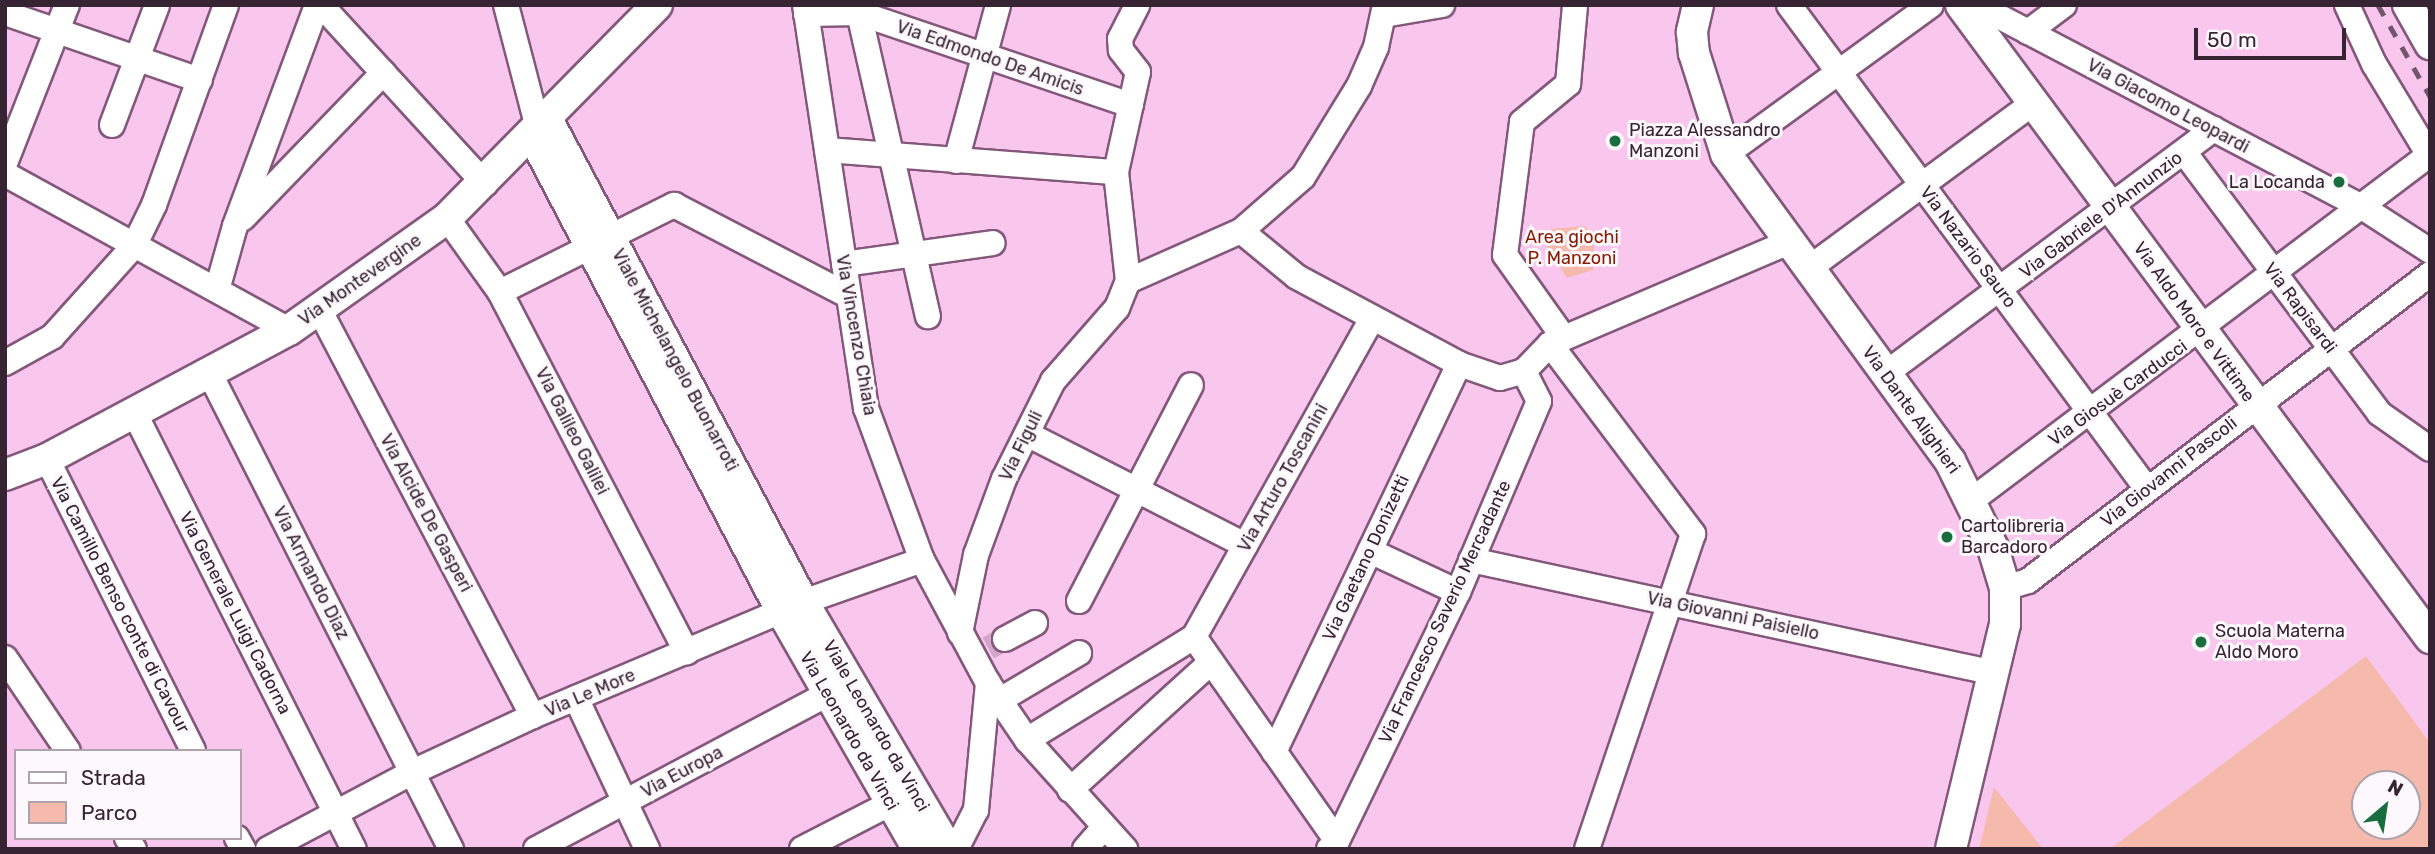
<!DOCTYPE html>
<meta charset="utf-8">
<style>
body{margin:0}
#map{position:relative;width:2435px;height:854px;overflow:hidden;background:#f9c7ee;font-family:Rubik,sans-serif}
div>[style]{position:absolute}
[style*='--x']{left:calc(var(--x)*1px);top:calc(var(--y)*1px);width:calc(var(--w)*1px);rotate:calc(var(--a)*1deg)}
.green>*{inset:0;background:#f5baac}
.minor-tunnel>*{height:24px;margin-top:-12px;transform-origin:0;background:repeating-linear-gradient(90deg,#d2a6c9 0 24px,transparent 0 36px)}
.roads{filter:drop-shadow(2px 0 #83587b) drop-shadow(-2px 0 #83587b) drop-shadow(0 2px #83587b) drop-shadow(0 -2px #83587b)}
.minor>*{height:24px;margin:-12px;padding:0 12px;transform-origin:12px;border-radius:12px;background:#fff}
.tertiary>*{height:30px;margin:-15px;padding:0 15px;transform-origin:15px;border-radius:15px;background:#fff}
.rail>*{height:5px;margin-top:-2.5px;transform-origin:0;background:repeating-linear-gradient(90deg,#71556b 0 12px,transparent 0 24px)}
.dots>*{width:19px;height:19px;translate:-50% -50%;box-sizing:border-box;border:4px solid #fdf8fc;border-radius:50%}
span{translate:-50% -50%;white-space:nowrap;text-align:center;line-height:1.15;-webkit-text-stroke:6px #fdf8fc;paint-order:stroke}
.street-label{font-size:18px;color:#372433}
.poi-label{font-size:18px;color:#372433}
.left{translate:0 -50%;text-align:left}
.right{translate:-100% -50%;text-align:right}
.park-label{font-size:18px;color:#881c02}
.frame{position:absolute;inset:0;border:7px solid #372433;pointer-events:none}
.legend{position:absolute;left:14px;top:749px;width:228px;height:91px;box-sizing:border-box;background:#fdf8fc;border:2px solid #aea3ac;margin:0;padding:9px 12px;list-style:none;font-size:21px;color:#372433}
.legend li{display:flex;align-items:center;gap:14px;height:35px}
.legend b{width:35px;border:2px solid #aea3ac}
.north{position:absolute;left:2351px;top:770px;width:70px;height:70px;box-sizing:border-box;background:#fdf8fc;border:2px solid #aea3ac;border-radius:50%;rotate:29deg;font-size:19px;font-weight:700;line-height:28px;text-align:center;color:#372433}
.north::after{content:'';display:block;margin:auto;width:24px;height:32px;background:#1a6d3e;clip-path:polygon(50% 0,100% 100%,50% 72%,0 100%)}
.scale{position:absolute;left:2194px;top:28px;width:152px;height:32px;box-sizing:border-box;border:4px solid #372433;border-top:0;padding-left:9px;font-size:21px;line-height:24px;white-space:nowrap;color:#372433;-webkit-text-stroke:5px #fdf8fc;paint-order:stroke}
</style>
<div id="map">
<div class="green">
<div style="clip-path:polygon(1585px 226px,1594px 238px,1593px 270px,1567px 278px,1546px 246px,1551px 229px)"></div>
<div style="clip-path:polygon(evenodd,2366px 656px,2430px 743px,2430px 849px,2110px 849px,2366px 656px,2365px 784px,2407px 784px,2407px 826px,2365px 826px,2365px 784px)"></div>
<div style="clip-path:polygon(1994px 787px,2043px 849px,1979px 849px)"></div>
</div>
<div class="minor-tunnel">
<div style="--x:988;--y:648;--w:19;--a:-28"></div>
</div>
<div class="roads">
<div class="minor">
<div style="--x:321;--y:5;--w:243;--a:47.5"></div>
<div style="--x:506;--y:5;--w:127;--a:75.4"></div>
<div style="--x:805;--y:5;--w:408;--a:81.4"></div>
<div style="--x:866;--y:408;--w:162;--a:69.8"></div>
<div style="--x:922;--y:560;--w:140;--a:61.8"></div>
<div style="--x:988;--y:683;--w:69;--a:55.6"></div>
<div style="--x:1027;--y:740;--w:147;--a:48"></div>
<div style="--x:862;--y:5;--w:9;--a:111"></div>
<div style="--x:859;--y:13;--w:311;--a:77.2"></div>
<div style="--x:1789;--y:5;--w:602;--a:53.51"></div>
<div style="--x:1977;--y:5;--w:435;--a:27.7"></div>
<div style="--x:2362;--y:207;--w:81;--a:32.9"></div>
<div style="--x:5;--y:13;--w:206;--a:19"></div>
<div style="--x:806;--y:14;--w:53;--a:-1.1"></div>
<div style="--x:859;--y:13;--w:287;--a:18.7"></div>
<div style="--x:1384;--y:15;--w:59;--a:-9.8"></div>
<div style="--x:2028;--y:32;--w:45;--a:-36.9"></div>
<div style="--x:112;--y:125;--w:128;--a:-69.4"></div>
<div style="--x:827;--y:150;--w:290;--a:4.4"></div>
<div style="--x:2184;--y:152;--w:326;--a:53.2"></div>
<div style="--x:2379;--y:413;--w:62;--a:35.2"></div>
<div style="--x:1726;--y:154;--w:253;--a:-36"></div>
<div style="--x:956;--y:161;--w:162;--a:-74.9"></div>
<div style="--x:5;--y:163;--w:170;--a:-68.6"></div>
<div style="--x:5;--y:174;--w:324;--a:28.8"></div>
<div style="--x:243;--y:218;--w:202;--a:-46"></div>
<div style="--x:447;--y:218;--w:91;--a:54.4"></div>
<div style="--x:500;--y:292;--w:406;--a:62.6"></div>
<div style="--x:1241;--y:231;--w:72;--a:39.4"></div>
<div style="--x:1297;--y:277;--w:184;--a:28.2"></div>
<div style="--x:1459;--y:364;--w:43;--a:18.9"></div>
<div style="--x:1500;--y:378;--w:25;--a:-16"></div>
<div style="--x:1524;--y:371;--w:37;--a:-46"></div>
<div style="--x:1550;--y:344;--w:258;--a:-23.1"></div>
<div style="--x:844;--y:264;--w:150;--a:-8"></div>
<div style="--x:1808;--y:269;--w:280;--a:-36.4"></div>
<div style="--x:1128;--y:281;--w:124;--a:-23.9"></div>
<div style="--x:1241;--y:231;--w:82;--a:-41.1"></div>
<div style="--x:1303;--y:177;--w:107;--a:-58.4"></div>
<div style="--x:1359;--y:86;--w:43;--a:-66.4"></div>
<div style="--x:1376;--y:47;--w:43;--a:-77.9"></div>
<div style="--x:217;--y:290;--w:66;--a:-74.3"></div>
<div style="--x:235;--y:226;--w:236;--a:-69.6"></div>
<div style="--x:500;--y:292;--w:195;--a:-26.6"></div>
<div style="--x:674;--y:205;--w:197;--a:27.5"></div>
<div style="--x:319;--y:309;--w:460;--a:62.3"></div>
<div style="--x:1564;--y:338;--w:102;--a:-125.4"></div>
<div style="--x:1505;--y:255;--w:134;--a:-82.7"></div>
<div style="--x:1522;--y:122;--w:60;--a:-39.6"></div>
<div style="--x:1568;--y:84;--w:79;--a:-84.9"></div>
<div style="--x:1550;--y:344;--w:238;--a:53"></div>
<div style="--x:1693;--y:534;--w:332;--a:108.6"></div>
<div style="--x:5;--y:363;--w:54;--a:-29"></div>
<div style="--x:52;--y:337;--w:122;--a:-48"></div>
<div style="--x:134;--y:246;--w:46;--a:-64"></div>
<div style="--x:154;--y:205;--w:213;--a:-70.2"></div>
<div style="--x:210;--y:374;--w:533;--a:63.1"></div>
<div style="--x:1885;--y:374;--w:410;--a:-36.7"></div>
<div style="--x:135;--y:414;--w:487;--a:63.3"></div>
<div style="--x:1027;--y:434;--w:245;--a:27"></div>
<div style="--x:47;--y:459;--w:326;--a:63.4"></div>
<div style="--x:1972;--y:500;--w:573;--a:-37.05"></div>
<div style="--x:2429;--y:155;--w:106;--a:-121.1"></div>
<div style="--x:2374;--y:64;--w:65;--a:-114.6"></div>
<div style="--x:1370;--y:551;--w:97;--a:25"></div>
<div style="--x:1471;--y:560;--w:536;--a:12.17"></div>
<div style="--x:2005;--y:588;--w:24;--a:-17"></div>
<div style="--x:2028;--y:581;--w:506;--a:-37.37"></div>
<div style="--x:1079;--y:601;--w:243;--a:-62.6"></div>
<div style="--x:960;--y:633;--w:80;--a:-78.4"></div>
<div style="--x:976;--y:555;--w:81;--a:-69.8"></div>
<div style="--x:1004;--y:479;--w:110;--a:-63.4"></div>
<div style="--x:1053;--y:381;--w:97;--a:-48.8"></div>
<div style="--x:1117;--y:308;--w:29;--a:-68"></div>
<div style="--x:1128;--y:281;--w:110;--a:-96.3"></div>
<div style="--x:1116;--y:172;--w:102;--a:-77.6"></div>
<div style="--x:1138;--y:72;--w:28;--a:-128"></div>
<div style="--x:1121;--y:50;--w:11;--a:-95"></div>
<div style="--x:1120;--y:39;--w:38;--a:-63"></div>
<div style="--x:1194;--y:637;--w:249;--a:55"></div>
<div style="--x:1005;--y:639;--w:34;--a:-28"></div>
<div style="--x:5;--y:658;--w:112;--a:55.9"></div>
<div style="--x:576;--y:698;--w:167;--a:64.8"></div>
<div style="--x:1000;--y:700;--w:92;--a:-30.7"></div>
<div style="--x:1027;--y:740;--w:196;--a:-31.7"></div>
<div style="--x:1194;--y:637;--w:365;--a:-60.8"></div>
<div style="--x:1274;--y:752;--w:430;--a:-64.5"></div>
<div style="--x:1070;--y:790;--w:189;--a:-42.2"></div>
<div style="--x:127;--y:838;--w:13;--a:58"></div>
<div style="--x:237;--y:838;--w:13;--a:61"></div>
<div style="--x:268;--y:849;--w:164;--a:-28"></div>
<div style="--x:413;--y:772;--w:132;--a:-25"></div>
<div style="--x:533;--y:716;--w:293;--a:-22.9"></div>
<div style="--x:803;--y:602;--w:126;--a:-19.4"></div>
<div style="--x:536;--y:849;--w:330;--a:-28"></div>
<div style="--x:802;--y:849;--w:98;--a:-27.3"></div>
<div style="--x:956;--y:849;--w:44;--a:-62.9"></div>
<div style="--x:976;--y:810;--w:128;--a:-84.6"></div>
<div style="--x:1085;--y:849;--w:29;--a:-49"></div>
<div style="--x:1329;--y:849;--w:11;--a:-45"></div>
<div style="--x:1337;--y:841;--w:277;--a:-64.1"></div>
<div style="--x:1458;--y:592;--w:207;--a:-67"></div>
<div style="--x:1539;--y:401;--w:34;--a:-117"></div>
</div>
<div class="tertiary">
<div style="--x:1698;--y:5;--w:28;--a:103"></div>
<div style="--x:1692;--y:32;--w:21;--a:85"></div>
<div style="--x:1694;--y:53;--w:106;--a:72.4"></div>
<div style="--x:1726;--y:154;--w:380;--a:53.9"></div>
<div style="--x:1950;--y:461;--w:97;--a:63.7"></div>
<div style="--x:1993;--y:548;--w:42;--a:73.3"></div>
<div style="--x:2005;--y:588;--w:36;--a:90"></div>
<div style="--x:2005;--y:624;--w:231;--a:103.5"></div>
<div style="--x:1961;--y:5;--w:788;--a:53.46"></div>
<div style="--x:2408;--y:5;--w:45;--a:60.6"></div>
<div style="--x:547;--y:119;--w:547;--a:62.08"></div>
<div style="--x:803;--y:602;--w:286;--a:59.6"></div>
<div style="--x:532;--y:134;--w:539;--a:62.39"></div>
<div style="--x:782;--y:612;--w:273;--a:60.2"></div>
<div style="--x:5;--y:475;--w:45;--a:-20.9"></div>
<div style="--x:47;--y:459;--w:274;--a:-28.1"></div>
<div style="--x:289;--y:330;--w:194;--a:-35.3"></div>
<div style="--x:447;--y:218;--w:299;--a:-45.4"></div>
</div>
</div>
<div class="rail">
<div style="--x:2378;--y:5;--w:105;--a:60.3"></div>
</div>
<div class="dots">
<div style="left:1615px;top:141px;background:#1a6d3e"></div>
<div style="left:2339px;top:182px;background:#1a6d3e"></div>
<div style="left:1947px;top:537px;background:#1a6d3e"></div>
<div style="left:2201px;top:642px;background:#1a6d3e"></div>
</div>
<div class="street-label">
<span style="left:990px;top:58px;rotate:19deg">Via Edmondo De Amicis</span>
<span style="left:2168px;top:106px;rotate:28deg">Via Giacomo Leopardi</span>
<span style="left:2101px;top:215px;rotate:-37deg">Via Gabriele D'Annunzio</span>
<span style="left:1968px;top:247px;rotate:53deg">Via Nazario Sauro</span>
<span style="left:360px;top:280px;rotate:-35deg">Via Montevergine</span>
<span style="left:2300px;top:308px;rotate:53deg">Via Rapisardi</span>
<span style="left:2194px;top:322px;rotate:54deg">Via Aldo Moro e Vittime</span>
<span style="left:856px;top:335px;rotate:80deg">Via Vincenzo Chiaia</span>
<span style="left:675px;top:360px;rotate:62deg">Viale Michelangelo Buonarroti</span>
<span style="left:2118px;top:393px;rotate:-36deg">Via Giosuè Carducci</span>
<span style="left:1911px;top:410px;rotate:54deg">Via Dante Alighieri</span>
<span style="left:572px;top:431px;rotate:63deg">Via Galileo Galilei</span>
<span style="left:1021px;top:446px;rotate:-64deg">Via Figuli</span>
<span style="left:2169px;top:472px;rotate:-38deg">Via Giovanni Pascoli</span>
<span style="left:1283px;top:478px;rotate:-61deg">Via Arturo Toscanini</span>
<span style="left:426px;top:513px;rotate:62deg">Via Alcide De Gasperi</span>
<span style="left:1366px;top:558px;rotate:-65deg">Via Gaetano Donizetti</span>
<span style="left:311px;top:573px;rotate:63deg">Via Armando Diaz</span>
<span style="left:120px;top:605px;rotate:63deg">Via Camillo Benso conte di Cavour</span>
<span style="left:1445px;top:612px;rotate:-65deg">Via Francesco Saverio Mercadante</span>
<span style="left:235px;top:613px;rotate:63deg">Via Generale Luigi Cadorna</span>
<span style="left:1733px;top:616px;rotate:12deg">Via Giovanni Paisiello</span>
<span style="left:590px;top:693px;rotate:-23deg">Via Le More</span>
<span style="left:876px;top:726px;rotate:60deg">Viale Leonardo da Vinci</span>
<span style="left:849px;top:731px;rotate:60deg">Via Leonardo da Vinci</span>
<span style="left:682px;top:772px;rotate:-28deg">Via Europa</span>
</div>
<div class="poi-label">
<span class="left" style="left:1629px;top:141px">Piazza Alessandro<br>Manzoni</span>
<span class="right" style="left:2325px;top:182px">La Locanda</span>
<span class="left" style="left:1961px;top:537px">Cartolibreria<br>Barcadoro</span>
<span class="left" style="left:2215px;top:642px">Scuola Materna<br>Aldo Moro</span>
</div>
<div class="park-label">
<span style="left:1572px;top:248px">Area giochi<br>P. Manzoni</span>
</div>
<div class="frame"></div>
<ul class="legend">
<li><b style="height:9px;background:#fff"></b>Strada</li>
<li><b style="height:19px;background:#f5baac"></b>Parco</li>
</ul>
<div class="north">N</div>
<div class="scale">50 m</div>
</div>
